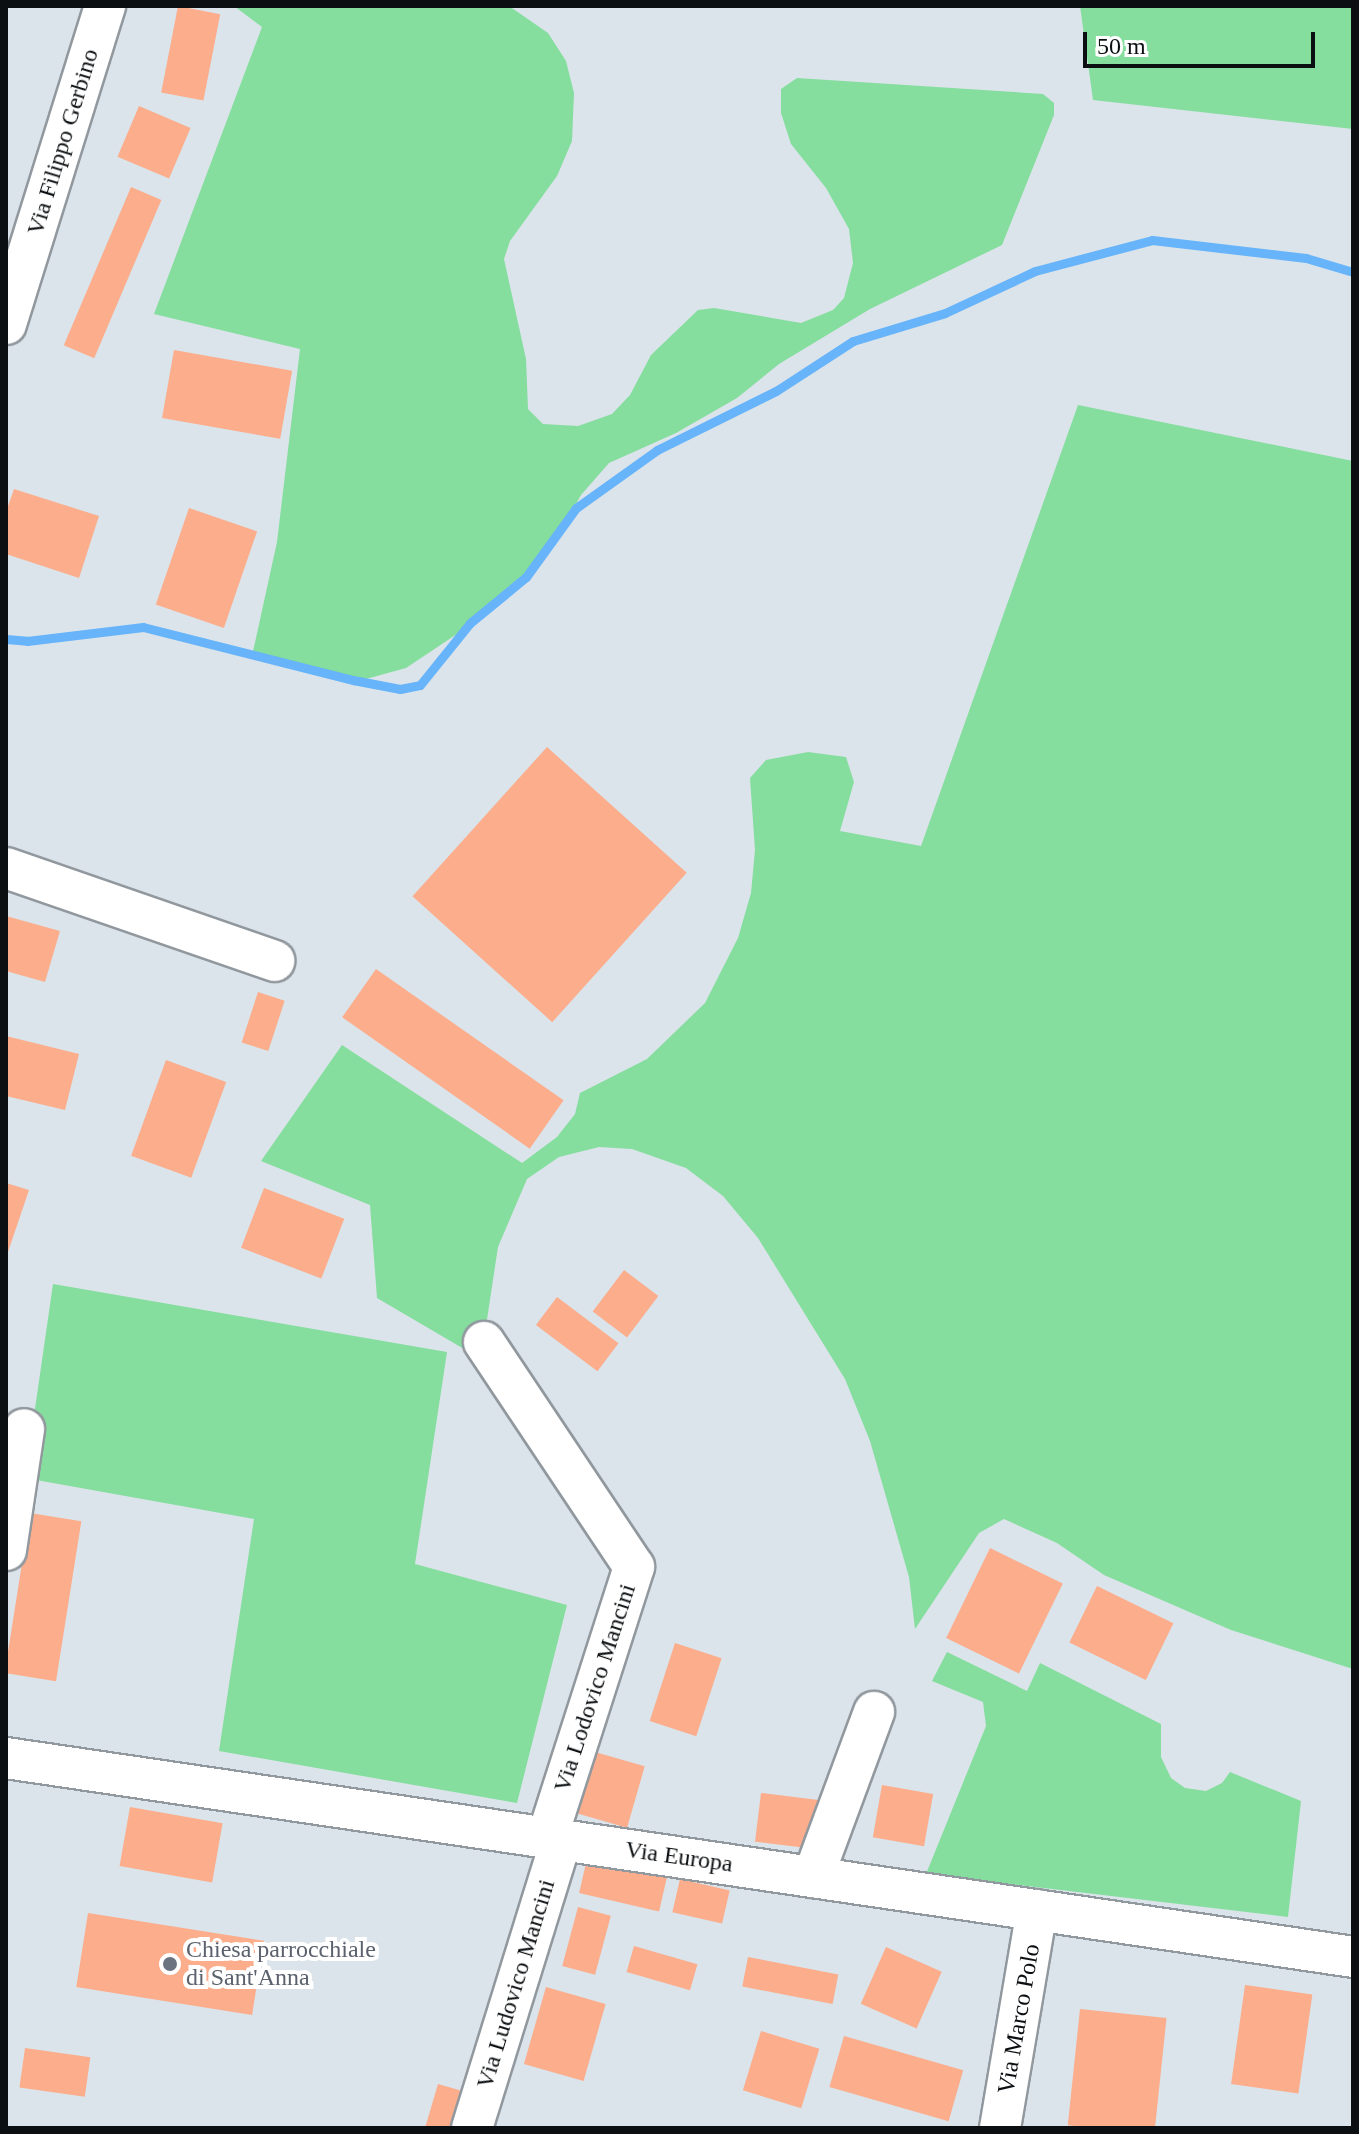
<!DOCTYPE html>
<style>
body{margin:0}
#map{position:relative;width:1359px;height:2134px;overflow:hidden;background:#dbe4ea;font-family:Georgia,serif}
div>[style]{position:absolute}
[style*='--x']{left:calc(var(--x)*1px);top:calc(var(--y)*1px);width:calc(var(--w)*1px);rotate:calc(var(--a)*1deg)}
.green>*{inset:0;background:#85dd9e}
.stream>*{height:9px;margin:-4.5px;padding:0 4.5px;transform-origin:4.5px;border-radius:4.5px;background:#67b4fb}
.building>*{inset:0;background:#fbad8c;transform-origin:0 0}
.roads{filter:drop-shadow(2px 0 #91989e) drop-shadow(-2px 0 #91989e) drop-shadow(0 2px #91989e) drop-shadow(0 -2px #91989e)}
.minor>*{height:40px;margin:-20px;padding:0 20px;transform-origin:20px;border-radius:20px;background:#fff}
.dots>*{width:22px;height:22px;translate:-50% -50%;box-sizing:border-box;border:4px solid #fff;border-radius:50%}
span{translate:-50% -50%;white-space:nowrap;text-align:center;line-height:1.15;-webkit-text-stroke:8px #fff;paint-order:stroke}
.street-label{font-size:24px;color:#0c0f11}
.worship-label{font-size:24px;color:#5b616d}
.left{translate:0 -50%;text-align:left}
.frame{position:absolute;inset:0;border:8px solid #0c0f11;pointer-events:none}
.scale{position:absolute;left:1083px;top:32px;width:232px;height:36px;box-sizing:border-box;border:4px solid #0c0f11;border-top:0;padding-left:10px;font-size:24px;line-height:28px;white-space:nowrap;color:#0c0f11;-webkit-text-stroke:6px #fff;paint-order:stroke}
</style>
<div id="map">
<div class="green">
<div style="clip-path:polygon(234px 6px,509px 6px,548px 33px,566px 61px,574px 93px,572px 141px,557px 176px,510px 241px,504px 259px,526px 359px,528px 409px,543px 424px,578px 426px,612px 414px,630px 395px,651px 355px,698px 310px,714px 308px,801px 323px,833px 310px,844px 298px,853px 263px,849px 229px,826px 188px,791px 144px,781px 113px,781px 89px,797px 78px,1043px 94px,1054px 103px,1054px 115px,1002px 245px,870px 309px,779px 364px,737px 398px,676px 433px,609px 463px,581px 495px,550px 551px,487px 614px,406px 668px,355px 682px,252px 656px,277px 542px,300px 349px,154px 314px,262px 27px)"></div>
<div style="clip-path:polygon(1080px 6px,1353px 6px,1353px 129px,1093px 100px)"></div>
<div style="clip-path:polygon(1078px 405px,1353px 461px,1353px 1669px,1231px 1630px,1104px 1575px,1057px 1543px,1004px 1519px,979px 1533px,915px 1629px,909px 1577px,870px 1441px,845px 1379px,758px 1238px,723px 1196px,686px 1168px,632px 1149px,599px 1147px,559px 1157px,527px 1179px,498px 1247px,481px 1359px,377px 1298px,370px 1205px,261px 1161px,342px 1045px,522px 1163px,557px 1137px,575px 1114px,580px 1093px,647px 1059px,705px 1003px,738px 938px,751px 893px,755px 850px,750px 778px,766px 760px,808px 752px,846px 757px,854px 782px,840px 831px,921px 846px)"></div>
<div style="clip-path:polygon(53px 1284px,447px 1352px,415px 1564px,567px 1605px,517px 1803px,219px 1751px,254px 1519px,25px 1478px)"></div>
<div style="clip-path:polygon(947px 1652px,1027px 1691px,1040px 1663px,1161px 1724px,1161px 1757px,1171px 1778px,1185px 1788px,1206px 1791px,1222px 1783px,1230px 1772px,1301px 1801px,1288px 1917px,926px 1874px,986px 1726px,983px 1702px,932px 1681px)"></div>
</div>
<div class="stream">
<div style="--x:6;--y:639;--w:21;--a:5"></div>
<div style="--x:27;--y:641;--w:117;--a:-6.9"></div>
<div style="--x:143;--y:627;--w:217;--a:14.2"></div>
<div style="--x:353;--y:680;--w:48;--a:10.8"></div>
<div style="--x:400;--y:689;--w:20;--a:-11"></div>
<div style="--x:420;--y:685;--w:80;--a:-51.1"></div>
<div style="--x:470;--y:623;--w:72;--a:-39.4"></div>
<div style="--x:526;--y:577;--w:85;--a:-54.1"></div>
<div style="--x:576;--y:508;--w:100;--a:-35.6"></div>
<div style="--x:657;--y:450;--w:133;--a:-26.4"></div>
<div style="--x:776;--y:391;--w:92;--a:-33"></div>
<div style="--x:853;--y:341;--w:96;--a:-16.9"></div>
<div style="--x:945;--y:313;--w:99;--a:-25"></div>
<div style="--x:1035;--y:271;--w:121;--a:-14.8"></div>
<div style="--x:1152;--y:240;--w:155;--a:6.7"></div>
<div style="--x:1306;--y:258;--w:49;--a:16.6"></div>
</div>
<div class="building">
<div style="left:178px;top:6px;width:43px;height:88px;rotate:11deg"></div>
<div style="left:139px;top:106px;width:56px;height:55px;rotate:23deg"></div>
<div style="left:131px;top:187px;width:33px;height:172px;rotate:23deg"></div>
<div style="left:174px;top:350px;width:120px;height:69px;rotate:10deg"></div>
<div style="clip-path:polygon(14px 489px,99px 516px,79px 578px,6px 554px,6px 512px)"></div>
<div style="left:189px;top:508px;width:72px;height:102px;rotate:19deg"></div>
<div style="left:547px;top:747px;width:188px;height:201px;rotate:42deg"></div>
<div style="clip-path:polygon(6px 916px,60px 931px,45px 982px,6px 971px)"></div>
<div style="left:376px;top:969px;width:229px;height:59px;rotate:35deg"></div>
<div style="left:258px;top:992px;width:28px;height:53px;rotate:18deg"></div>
<div style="clip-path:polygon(6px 1036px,79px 1054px,65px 1110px,6px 1096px)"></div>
<div style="left:166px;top:1060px;width:64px;height:102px;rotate:20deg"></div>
<div style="clip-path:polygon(6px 1183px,29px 1190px,7px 1255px,6px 1255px)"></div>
<div style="left:264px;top:1188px;width:86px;height:64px;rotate:21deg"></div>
<div style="left:624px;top:1270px;width:43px;height:52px;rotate:37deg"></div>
<div style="left:557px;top:1297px;width:77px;height:35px;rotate:37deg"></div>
<div style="left:30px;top:1513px;width:52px;height:162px;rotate:9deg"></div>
<div style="left:990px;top:1548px;width:81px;height:100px;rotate:26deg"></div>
<div style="left:1097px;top:1586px;width:85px;height:63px;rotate:26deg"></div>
<div style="left:675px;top:1643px;width:49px;height:82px;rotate:18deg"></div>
<div style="left:588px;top:1750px;width:59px;height:64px;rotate:16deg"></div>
<div style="left:882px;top:1785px;width:52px;height:53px;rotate:10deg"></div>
<div style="left:761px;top:1793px;width:58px;height:49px;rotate:7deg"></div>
<div style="left:130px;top:1807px;width:94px;height:60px;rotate:10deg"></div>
<div style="left:587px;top:1859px;width:82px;height:35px;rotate:13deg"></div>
<div style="left:680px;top:1879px;width:51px;height:34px;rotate:13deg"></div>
<div style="left:578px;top:1907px;width:34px;height:61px;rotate:15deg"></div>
<div style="left:88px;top:1913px;width:178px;height:75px;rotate:9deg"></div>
<div style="left:634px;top:1946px;width:66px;height:27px;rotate:16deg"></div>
<div style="left:886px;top:1947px;width:61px;height:62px;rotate:24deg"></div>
<div style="left:748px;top:1957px;width:92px;height:30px;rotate:11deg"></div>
<div style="left:1245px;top:1985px;width:68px;height:100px;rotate:8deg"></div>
<div style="left:546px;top:1987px;width:62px;height:80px;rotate:16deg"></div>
<div style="left:1080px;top:2009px;width:87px;height:117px;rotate:6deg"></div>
<div style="left:761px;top:2031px;width:61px;height:62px;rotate:17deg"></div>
<div style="left:844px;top:2036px;width:124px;height:53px;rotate:16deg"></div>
<div style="left:25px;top:2048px;width:66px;height:40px;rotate:8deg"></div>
<div style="clip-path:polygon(438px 2084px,466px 2092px,456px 2128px,425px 2128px)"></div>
</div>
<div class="roads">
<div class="minor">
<div style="--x:6;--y:324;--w:333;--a:-72.7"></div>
<div style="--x:6;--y:868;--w:284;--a:19.1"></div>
<div style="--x:484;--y:1342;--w:270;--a:56.3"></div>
<div style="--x:634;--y:1567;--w:285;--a:107.8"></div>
<div style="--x:6;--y:1550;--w:122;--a:-81.5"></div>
<div style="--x:6;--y:1758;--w:1362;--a:8.4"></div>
<div style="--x:813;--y:1877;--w:176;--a:-69.7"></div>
<div style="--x:472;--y:2128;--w:301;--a:-72.8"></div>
<div style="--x:1000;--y:2128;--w:221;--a:-80.4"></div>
</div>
</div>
<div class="dots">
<div style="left:170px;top:1964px;background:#6b7280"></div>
</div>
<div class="street-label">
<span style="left:63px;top:142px;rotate:-73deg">Via Filippo Gerbino</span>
<span style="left:595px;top:1688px;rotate:-72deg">Via Lodovico Mancini</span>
<span style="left:679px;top:1857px;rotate:8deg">Via Europa</span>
<span style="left:516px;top:1984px;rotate:-73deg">Via Ludovico Mancini</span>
<span style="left:1019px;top:2019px;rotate:-80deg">Via Marco Polo</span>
</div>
<div class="worship-label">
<span class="left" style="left:186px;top:1964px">Chiesa parrocchiale<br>di Sant'Anna</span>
</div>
<div class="frame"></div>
<div class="scale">50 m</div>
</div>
